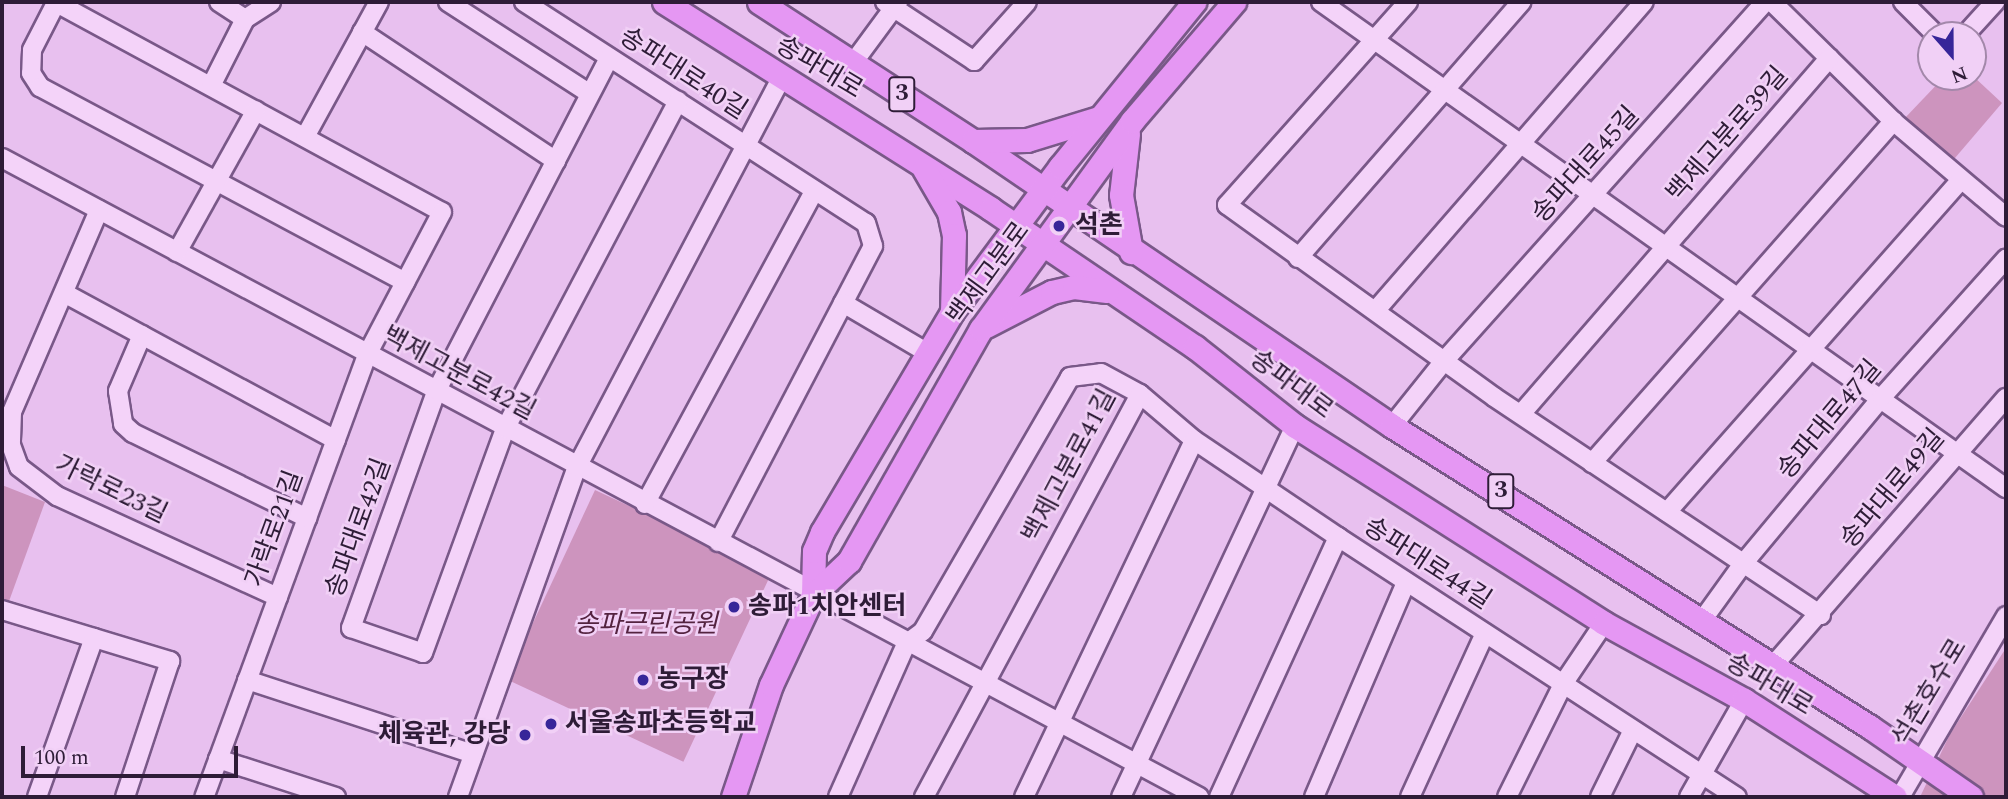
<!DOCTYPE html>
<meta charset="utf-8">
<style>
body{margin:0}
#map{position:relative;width:2008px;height:799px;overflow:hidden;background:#e8c0ef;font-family:Spectral,"Noto Sans KR",serif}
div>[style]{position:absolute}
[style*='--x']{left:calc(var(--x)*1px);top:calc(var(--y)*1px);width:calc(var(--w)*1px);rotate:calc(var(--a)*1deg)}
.green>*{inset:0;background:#cd94be;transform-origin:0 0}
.roads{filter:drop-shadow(2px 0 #795888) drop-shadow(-2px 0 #795888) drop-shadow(0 2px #795888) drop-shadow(0 -2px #795888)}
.minor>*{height:18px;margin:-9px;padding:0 9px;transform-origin:9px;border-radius:9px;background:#f4d3f9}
.major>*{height:23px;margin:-11.5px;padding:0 11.5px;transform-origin:11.5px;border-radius:11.5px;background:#e597f3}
.dots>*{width:19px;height:19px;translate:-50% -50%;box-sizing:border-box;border:4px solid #f1d0f6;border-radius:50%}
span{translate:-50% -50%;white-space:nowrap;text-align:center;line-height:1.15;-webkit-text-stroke:5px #f1d0f6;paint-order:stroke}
.shield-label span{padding:2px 5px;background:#f1d0f6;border:2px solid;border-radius:5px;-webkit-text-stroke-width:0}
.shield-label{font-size:24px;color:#2e1c37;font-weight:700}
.street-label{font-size:26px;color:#2e1c37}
.poi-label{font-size:26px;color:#2e1c37;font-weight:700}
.left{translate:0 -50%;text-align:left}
.right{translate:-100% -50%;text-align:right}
.park-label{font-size:26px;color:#542340;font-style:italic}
.frame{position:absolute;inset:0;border:4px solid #2e1c37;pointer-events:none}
.north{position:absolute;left:1917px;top:21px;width:70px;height:70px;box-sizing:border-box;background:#f1d0f6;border:2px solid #a388aa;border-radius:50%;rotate:159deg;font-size:19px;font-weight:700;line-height:28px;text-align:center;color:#2e1c37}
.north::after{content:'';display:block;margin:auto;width:24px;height:32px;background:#372699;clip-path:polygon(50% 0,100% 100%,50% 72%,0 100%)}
.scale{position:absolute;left:21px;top:746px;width:217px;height:32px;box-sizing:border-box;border:4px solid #2e1c37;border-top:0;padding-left:9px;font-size:21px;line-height:24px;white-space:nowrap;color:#2e1c37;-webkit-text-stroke:5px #f1d0f6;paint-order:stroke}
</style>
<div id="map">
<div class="green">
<div style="clip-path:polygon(1973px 76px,2002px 103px,1949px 165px,1903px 120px,1944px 77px)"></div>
<div style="clip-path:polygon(2px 485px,45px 502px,8px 604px,2px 603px)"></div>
<div style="left:595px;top:490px;width:195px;height:209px;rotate:25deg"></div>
<div style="clip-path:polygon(2006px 648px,2006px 797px,1920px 797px,1950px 734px)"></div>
</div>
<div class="roads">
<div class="minor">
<div style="--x:55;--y:2;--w:440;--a:28.5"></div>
<div style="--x:442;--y:212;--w:161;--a:117.7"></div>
<div style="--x:367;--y:355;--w:471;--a:110.2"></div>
<div style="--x:219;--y:2;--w:31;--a:33"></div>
<div style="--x:448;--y:2;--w:169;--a:32.9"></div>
<div style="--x:524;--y:2;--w:407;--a:32.9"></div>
<div style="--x:866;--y:223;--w:24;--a:73"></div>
<div style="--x:873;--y:246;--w:334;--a:117.6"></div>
<div style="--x:885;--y:2;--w:107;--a:33.5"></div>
<div style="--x:974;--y:61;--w:79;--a:-48.1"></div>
<div style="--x:1321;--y:2;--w:840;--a:35.36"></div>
<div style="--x:1408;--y:2;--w:272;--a:131.7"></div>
<div style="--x:1227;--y:205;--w:329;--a:35.7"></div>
<div style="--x:1494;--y:397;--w:393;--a:33.7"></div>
<div style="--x:1772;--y:2;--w:170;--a:44.5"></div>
<div style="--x:1893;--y:121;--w:148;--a:40.3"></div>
<div style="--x:1903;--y:2;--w:47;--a:45"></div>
<div style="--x:56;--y:3;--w:53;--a:117.1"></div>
<div style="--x:32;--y:50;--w:23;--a:92"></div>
<div style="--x:31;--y:73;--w:17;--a:57"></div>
<div style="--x:40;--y:87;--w:414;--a:28.1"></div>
<div style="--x:362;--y:32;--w:233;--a:33.6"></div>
<div style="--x:1965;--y:35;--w:45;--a:-47.7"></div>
<div style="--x:609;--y:58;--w:376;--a:117.4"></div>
<div style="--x:436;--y:392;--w:251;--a:109.8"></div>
<div style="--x:351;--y:628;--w:76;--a:19.1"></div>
<div style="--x:423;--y:653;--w:239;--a:-69.9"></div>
<div style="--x:505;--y:429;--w:371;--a:-62.2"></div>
<div style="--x:853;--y:63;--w:76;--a:-53.6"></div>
<div style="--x:211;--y:86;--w:75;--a:-63.1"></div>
<div style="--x:245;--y:19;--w:31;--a:-33"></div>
<div style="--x:305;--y:137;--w:154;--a:-61.3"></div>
<div style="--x:2;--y:158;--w:1357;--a:28.09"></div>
<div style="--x:99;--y:210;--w:220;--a:113.3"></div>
<div style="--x:12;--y:412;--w:33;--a:92"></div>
<div style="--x:11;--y:445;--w:23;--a:70"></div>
<div style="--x:19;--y:467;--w:48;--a:37.3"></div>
<div style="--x:57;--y:496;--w:243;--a:24.6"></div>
<div style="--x:177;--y:252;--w:162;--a:-60.9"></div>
<div style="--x:1298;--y:258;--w:340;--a:-48.9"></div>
<div style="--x:64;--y:293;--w:309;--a:28.4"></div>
<div style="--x:843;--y:303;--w:99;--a:30.5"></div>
<div style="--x:1376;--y:310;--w:408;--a:-49"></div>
<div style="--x:142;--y:335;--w:61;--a:113.2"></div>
<div style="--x:118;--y:391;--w:33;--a:81"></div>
<div style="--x:123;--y:424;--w:13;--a:42"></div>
<div style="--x:133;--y:433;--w:194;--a:26"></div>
<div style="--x:1521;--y:414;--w:471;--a:-49.1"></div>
<div style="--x:1392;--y:426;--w:83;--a:-51.3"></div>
<div style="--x:1444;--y:361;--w:482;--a:-48.2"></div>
<div style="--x:1592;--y:463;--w:456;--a:-48.6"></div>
<div style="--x:645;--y:504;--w:353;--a:-61.6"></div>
<div style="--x:1667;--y:512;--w:443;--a:-48.5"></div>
<div style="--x:2;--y:610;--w:176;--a:16.9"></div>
<div style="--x:170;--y:661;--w:143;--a:108.3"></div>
<div style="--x:1701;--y:622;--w:70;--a:-54.3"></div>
<div style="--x:1742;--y:565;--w:219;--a:-50.2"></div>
<div style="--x:1882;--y:397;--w:186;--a:-48.1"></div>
<div style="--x:1771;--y:668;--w:358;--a:-49"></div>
<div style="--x:247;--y:680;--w:238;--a:18.1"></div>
<div style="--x:218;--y:759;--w:124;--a:17.9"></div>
<div style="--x:37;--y:797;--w:169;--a:-70.3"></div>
<div style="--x:458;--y:797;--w:351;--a:-70.2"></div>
<div style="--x:577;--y:467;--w:438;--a:-62.3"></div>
<div style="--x:838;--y:797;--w:167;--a:-66"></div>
<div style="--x:906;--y:644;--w:21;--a:-37"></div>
<div style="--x:923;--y:631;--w:293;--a:-59.9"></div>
<div style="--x:1070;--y:377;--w:31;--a:-7"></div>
<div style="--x:1101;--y:373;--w:44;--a:28.3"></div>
<div style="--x:1140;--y:394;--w:71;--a:40.4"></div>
<div style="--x:1194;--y:440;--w:174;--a:34"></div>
<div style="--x:1338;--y:537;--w:476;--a:33.1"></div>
<div style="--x:924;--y:797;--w:457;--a:-61.8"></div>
<div style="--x:1024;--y:797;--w:395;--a:-64.5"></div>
<div style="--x:1121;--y:797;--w:410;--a:-64.9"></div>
<div style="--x:1219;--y:797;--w:286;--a:-65.4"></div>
<div style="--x:1314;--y:797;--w:234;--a:-66.8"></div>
<div style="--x:1410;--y:797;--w:180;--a:-65.4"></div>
<div style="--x:1507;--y:797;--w:126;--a:-63.6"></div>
<div style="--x:1563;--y:684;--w:73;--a:-56.1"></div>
<div style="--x:1600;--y:797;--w:72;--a:-63.8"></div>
<div style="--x:1689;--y:797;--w:112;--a:-60.4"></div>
<div style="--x:1900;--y:797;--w:210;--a:-59.6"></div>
</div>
<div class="major">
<div style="--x:664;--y:2;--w:387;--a:32.3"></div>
<div style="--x:991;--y:209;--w:246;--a:34.1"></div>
<div style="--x:1195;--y:347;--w:127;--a:38.3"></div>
<div style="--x:1295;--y:426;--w:366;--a:32.5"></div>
<div style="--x:1604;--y:623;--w:160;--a:28.8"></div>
<div style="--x:1744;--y:700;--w:179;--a:32.7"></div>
<div style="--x:759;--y:2;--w:255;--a:33"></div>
<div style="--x:973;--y:141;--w:507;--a:34.22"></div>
<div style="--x:1392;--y:426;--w:565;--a:32.2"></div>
<div style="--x:1870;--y:727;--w:123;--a:34.7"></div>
<div style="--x:1128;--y:134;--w:61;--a:96.5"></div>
<div style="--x:1121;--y:195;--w:58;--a:80"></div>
<div style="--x:973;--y:141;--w:54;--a:-1.1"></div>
<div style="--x:1027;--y:140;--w:75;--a:-17"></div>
<div style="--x:924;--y:169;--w:50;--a:59.8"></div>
<div style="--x:949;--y:212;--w:24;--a:78"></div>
<div style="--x:954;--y:235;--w:77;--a:91.5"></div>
<div style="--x:986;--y:326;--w:74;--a:-27.3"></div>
<div style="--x:1052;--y:292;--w:23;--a:-13"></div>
<div style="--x:1074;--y:287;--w:33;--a:7"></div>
<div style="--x:813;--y:595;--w:44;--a:-88.7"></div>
<div style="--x:814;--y:551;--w:21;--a:-67"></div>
<div style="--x:822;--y:532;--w:256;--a:-59.4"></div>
<div style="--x:952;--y:312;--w:181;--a:-53.3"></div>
<div style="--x:1060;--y:167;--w:213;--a:-50.9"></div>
<div style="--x:733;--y:797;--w:118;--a:-71.3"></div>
<div style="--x:771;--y:685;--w:99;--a:-65"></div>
<div style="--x:813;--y:595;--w:50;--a:-43.4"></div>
<div style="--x:849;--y:561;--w:267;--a:-60.4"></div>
<div style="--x:981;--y:329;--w:257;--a:-54"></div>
<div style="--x:1132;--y:121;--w:157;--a:-49.4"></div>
</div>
</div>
<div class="dots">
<div style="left:1059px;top:226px;background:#372699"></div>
<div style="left:734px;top:607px;background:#372699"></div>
<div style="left:643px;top:680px;background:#372699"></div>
<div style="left:551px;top:724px;background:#372699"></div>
<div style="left:525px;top:735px;background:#372699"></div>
</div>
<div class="shield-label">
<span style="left:902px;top:94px">3</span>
<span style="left:1501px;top:491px">3</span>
</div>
<div class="street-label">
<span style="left:819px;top:68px;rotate:31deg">송파대로</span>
<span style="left:683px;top:74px;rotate:33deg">송파대로40길</span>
<span style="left:1728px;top:135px;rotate:-49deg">백제고분로39길</span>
<span style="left:1586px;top:165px;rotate:-48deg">송파대로45길</span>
<span style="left:989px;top:274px;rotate:-54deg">백제고분로</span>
<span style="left:459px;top:374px;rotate:28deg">백제고분로42길</span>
<span style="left:1291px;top:385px;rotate:37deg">송파대로</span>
<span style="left:1830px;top:420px;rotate:-50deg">송파대로47길</span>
<span style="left:1070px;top:466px;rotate:-62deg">백제고분로41길</span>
<span style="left:1893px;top:489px;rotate:-50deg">송파대로49길</span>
<span style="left:111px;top:490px;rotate:26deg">가락로23길</span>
<span style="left:359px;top:528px;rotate:-70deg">송파대로42길</span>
<span style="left:275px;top:529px;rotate:-70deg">가락로21길</span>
<span style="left:1427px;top:564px;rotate:33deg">송파대로44길</span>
<span style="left:1769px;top:685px;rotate:31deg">송파대로</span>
<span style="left:1930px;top:693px;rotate:-59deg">석촌호수로</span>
</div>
<div class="poi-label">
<span class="left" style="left:1075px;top:226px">석촌</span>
<span class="left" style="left:748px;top:607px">송파1치안센터</span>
<span class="left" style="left:657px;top:680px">농구장</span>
<span class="left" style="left:565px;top:724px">서울송파초등학교</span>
<span class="right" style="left:511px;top:735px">체육관, 강당</span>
</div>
<div class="park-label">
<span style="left:646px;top:625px">송파근린공원</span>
</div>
<div class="frame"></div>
<div class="north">N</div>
<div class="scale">100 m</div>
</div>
